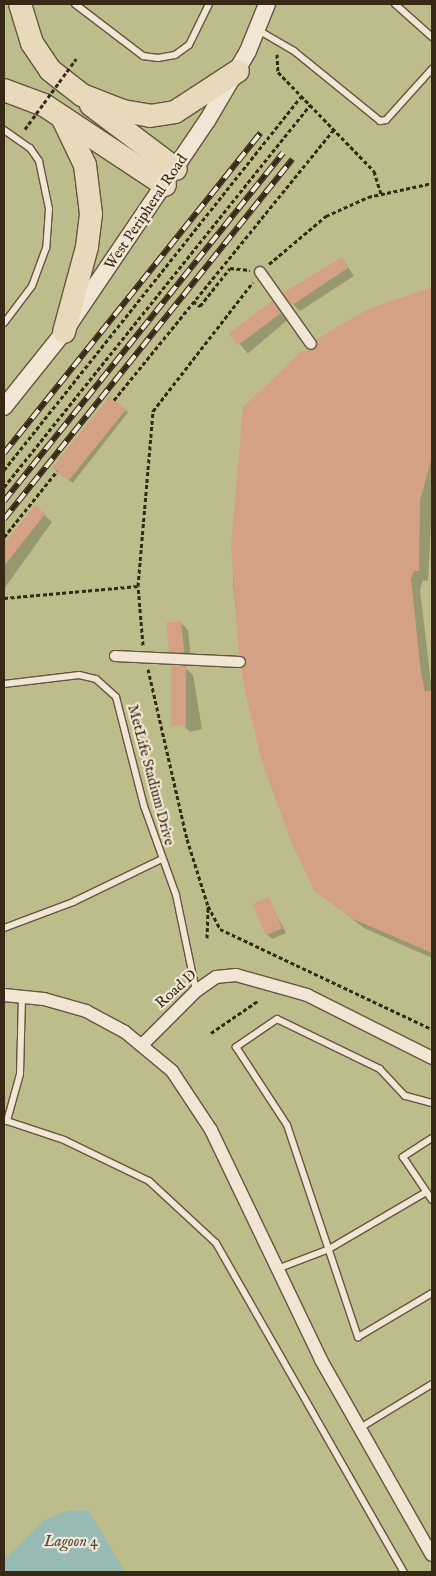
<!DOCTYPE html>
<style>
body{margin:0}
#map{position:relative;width:436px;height:1576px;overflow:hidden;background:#e8d9bb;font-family:"IM FELL English",serif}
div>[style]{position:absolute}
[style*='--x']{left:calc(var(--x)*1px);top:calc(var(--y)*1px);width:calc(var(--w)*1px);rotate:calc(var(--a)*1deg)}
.green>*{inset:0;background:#bdbd8c;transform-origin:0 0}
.water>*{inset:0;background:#97bab4}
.shadow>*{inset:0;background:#0003;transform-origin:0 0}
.building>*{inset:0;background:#d4a185;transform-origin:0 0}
.path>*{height:3px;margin-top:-1.5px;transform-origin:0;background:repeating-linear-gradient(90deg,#382917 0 4px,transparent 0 6.5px)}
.roads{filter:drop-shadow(1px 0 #645540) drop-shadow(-1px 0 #645540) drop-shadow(0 1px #645540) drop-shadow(0 -1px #645540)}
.service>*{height:6px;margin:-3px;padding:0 3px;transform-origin:3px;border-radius:3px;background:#f0e6d3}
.pedestrian>*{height:10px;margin:-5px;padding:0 5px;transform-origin:5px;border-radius:5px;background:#f0e6d3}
.minor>*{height:12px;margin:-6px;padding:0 6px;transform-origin:6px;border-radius:6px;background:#f0e6d3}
.tertiary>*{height:16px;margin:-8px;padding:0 8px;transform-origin:8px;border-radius:8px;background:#f0e6d3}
.motorway>*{height:22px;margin:-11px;padding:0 11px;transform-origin:11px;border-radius:11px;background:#e8d9bb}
.rail>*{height:5.5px;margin-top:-2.75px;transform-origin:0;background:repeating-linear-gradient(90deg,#f0e6d3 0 11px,#382917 0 22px);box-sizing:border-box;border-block:1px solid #382917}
.path-bridge>*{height:3px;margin-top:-1.5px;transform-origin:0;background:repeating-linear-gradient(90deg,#382917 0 4px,transparent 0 6.5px)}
span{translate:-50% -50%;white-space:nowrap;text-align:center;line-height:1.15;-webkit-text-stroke:4.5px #f0e6d3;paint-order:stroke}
.street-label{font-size:15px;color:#382917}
.water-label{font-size:16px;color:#504d3e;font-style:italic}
.frame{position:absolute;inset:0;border:5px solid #382917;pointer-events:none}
</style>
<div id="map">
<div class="green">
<div style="left:4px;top:4px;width:428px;height:1568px"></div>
</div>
<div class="water">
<div style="clip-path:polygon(70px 1510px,89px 1511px,125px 1572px,4px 1572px,4px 1561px,44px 1520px)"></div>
</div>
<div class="shadow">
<div style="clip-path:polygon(342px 258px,354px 276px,300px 311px,293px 304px)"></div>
<div style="clip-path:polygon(432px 288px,432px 506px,428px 581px,423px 580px,420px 590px,432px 691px,432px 958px,364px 928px,316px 891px,248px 662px,240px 654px,233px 582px,244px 407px,371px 309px)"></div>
<div style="left:272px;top:303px;width:23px;height:51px;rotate:50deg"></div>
<div style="left:110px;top:398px;width:23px;height:90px;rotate:38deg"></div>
<div style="clip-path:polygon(35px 507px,52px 522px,4px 589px,4px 546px)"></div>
<div style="clip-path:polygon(180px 622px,188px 630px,191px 659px,178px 659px,170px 651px)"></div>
<div style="clip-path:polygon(185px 668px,193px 675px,202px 729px,190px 732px,182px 724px)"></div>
<div style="clip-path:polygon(268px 898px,286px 933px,272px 939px,267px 934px)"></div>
</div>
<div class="building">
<div style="clip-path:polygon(342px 257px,348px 268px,292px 305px,283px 293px)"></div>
<div style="clip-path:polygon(432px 287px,432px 457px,420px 501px,419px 571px,414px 571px,411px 579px,421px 673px,425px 692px,432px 690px,432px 953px,353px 919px,315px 892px,292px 844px,262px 762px,245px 691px,241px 669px,247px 662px,239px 655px,231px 546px,243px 407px,302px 351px,315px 350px,317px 340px,336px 327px,371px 308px)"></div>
<div style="left:272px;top:301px;width:15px;height:54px;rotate:53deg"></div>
<div style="left:110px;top:396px;width:21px;height:92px;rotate:39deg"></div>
<div style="clip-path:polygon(35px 505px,45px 514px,4px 566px,4px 544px)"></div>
<div style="left:181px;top:621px;width:31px;height:15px;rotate:84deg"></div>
<div style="left:171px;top:666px;width:15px;height:60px"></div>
<div style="left:269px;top:897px;width:34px;height:18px;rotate:67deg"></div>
</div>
<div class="path">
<div style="--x:277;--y:54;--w:18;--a:87"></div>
<div style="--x:278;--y:72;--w:138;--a:45.9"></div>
<div style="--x:374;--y:171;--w:24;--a:73"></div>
<div style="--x:269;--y:264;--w:75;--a:-40.1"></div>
<div style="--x:326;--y:216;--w:46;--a:-24.3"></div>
<div style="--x:368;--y:197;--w:66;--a:-12.3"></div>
<div style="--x:193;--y:301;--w:9;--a:36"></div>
<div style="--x:200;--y:306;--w:48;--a:-51.7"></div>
<div style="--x:230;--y:268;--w:20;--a:6"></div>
<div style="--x:114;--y:400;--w:349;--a:-50.9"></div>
<div style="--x:4;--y:470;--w:478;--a:-51.5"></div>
<div style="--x:4;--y:487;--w:489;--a:-51.3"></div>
<div style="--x:4;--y:537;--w:85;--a:-51.2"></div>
<div style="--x:4;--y:598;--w:135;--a:-5.1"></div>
<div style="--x:143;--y:645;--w:59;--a:-94.8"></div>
<div style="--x:138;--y:586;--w:176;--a:-85.1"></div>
<div style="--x:153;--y:411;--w:163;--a:-52.2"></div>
<div style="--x:148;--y:669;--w:174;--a:77.1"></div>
<div style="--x:187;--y:839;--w:70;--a:72.6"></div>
<div style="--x:208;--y:906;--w:26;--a:62"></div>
<div style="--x:220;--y:929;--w:234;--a:25.3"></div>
<div style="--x:207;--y:938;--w:31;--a:-88"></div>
<div style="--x:211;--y:1033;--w:58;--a:-34.5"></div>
</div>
<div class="roads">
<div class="service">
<div style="--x:75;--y:4;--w:86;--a:37.4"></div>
<div style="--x:143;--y:56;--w:15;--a:8"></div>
<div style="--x:158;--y:58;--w:17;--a:-10"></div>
<div style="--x:175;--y:55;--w:17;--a:-36"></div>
<div style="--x:189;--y:45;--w:46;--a:-64"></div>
<div style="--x:395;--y:4;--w:50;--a:41.7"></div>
<div style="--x:258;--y:30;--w:42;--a:30.3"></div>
<div style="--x:294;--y:51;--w:111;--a:39.1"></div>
<div style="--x:380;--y:121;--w:6;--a:-9"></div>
<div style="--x:386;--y:120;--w:69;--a:-48"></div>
<div style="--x:4;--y:130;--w:32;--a:35"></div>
<div style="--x:30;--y:148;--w:16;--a:55"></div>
<div style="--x:39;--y:161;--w:49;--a:78.2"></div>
<div style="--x:49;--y:209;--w:39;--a:94"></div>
<div style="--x:46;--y:248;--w:40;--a:110.2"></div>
<div style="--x:32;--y:286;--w:46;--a:127.1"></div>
<div style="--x:4;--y:684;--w:76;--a:-6.8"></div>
<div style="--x:79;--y:675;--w:17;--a:13"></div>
<div style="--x:96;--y:679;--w:27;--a:42"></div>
<div style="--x:116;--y:697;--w:113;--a:75.6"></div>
<div style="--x:144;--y:806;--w:95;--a:70.2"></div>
<div style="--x:176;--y:895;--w:98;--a:78.2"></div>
<div style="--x:4;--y:928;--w:74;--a:-20.6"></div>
<div style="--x:73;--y:902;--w:99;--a:-25.8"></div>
<div style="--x:22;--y:997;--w:77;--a:91.5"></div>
<div style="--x:20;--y:1074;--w:49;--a:105.5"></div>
<div style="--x:7;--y:1121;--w:60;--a:18.4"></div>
<div style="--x:64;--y:1140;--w:94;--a:25.8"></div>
<div style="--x:149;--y:1181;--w:91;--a:42.8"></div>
<div style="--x:216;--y:1243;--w:379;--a:60.3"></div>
<div style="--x:432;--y:1103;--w:28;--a:-165"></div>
<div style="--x:405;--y:1096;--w:37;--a:-133"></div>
<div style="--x:380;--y:1069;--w:114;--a:-154.1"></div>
<div style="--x:277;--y:1019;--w:50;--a:145.7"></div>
<div style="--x:236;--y:1047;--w:93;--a:56.8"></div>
<div style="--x:287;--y:1125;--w:224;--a:71.5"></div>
<div style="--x:358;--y:1337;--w:86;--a:-30.7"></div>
<div style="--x:432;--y:1138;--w:35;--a:147"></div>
<div style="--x:403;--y:1157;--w:52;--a:56"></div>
<div style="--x:277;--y:1269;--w:56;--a:-21"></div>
<div style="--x:329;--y:1249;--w:113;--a:-30.4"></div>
<div style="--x:360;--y:1428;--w:84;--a:-31.4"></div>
</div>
<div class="pedestrian">
<div style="--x:260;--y:272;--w:88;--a:54.7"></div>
<div style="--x:115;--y:656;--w:125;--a:2.7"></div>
</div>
<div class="minor">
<div style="--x:4;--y:995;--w:40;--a:5.7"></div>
<div style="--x:44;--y:999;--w:44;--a:15.9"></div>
<div style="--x:86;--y:1011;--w:44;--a:28.3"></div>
<div style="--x:125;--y:1032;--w:61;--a:39.7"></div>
<div style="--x:172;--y:1071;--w:71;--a:56.5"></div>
<div style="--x:211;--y:1130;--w:255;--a:64.4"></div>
<div style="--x:321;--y:1360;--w:224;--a:60.4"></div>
<div style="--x:143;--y:1044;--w:75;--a:-45"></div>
<div style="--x:196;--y:991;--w:24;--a:-35"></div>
<div style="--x:216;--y:977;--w:20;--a:-6"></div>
<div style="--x:236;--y:975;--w:74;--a:15.7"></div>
<div style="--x:307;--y:995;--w:140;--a:26.7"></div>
</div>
<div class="tertiary">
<div style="--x:4;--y:407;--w:96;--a:-51.3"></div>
<div style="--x:64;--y:332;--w:255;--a:-55.9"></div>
<div style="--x:207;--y:121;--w:81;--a:-59.6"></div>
<div style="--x:248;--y:51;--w:51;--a:-68"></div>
</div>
<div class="motorway">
<div style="--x:20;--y:4;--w:41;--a:72.9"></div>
<div style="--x:32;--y:43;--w:32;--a:56"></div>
<div style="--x:50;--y:70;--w:41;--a:38"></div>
<div style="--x:82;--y:95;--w:44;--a:21.3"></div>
<div style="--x:123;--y:111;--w:27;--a:10"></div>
<div style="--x:150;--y:116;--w:25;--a:-9"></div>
<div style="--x:175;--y:112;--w:75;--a:-33.1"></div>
<div style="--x:4;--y:90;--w:43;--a:20.6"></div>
<div style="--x:44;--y:105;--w:145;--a:33.5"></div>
<div style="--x:91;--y:105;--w:106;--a:37"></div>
<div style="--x:62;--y:117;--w:53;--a:64.4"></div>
<div style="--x:85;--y:165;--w:49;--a:83"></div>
<div style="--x:91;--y:214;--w:33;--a:97"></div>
<div style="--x:87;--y:247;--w:88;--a:105.1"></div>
</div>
</div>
<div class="rail">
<div style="--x:4;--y:453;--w:410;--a:-51.3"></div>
<div style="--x:4;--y:501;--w:446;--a:-51.3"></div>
<div style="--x:4;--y:519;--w:461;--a:-51.3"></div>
</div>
<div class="path-bridge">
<div style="--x:25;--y:129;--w:87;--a:-53.9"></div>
</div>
<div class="street-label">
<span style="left:146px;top:212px;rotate:-56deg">West Peripheral Road</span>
<span style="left:151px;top:775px;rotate:75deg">MetLife Stadium Drive</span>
<span style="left:176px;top:989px;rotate:-42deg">Road D</span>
</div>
<div class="water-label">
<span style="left:71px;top:1542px">Lagoon 4</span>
</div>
<div class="frame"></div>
</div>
